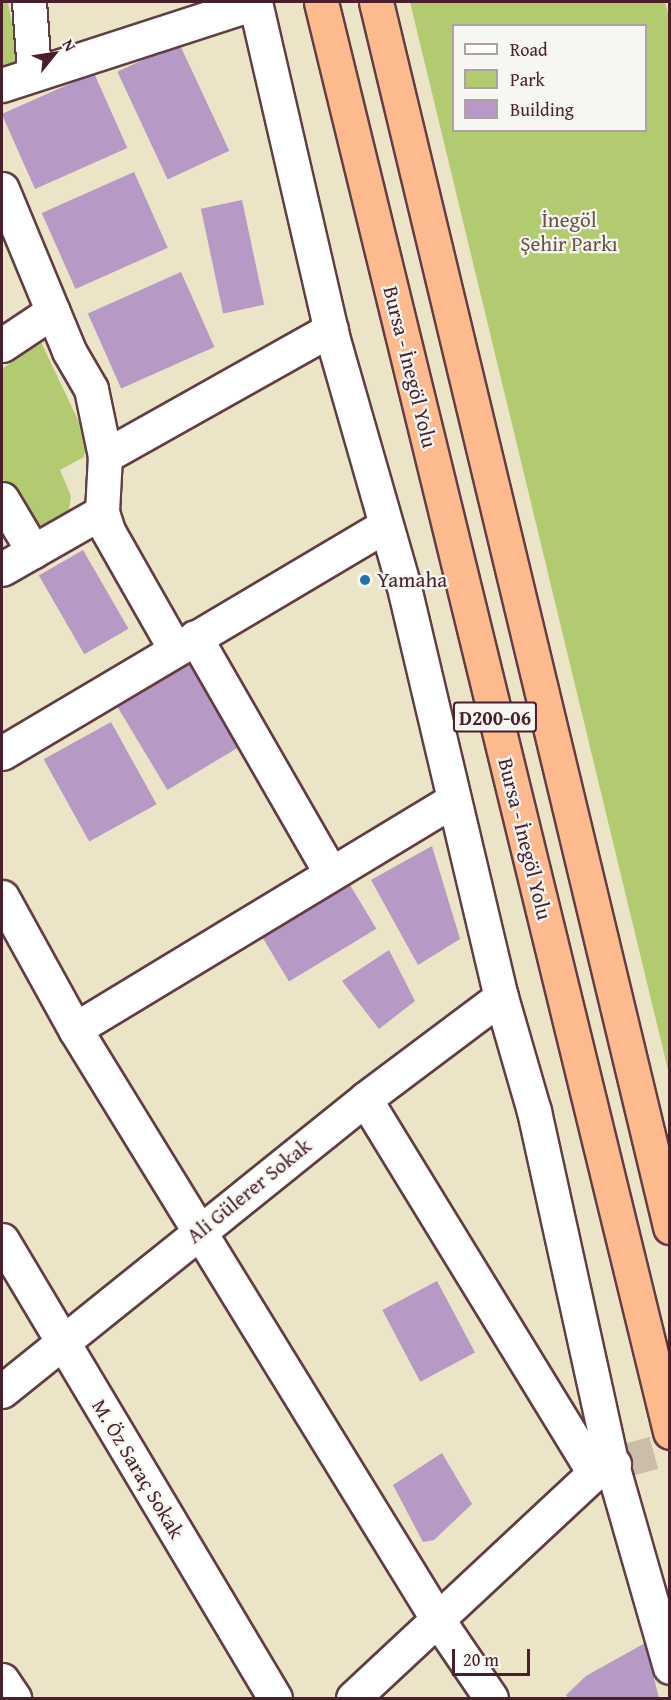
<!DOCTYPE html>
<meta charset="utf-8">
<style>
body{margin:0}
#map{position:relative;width:671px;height:1700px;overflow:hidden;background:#ebe4c6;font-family:"Gentium Book Plus",serif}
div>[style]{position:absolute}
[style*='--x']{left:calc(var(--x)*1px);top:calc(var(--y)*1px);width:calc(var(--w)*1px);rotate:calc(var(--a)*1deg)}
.green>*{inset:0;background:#b2cb71}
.building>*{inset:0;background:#b699c4;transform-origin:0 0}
.minor-tunnel>*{height:33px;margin-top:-16.5px;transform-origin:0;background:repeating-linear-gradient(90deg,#cbbda7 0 33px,transparent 0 49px)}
.roads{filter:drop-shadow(2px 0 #623d42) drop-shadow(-2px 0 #623d42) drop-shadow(0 2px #623d42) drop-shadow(0 -2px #623d42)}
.minor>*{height:33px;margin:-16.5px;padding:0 16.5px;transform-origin:16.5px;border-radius:16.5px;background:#fff}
.highway>*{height:33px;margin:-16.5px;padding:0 16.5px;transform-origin:16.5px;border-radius:16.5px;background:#fcba8e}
.dots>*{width:16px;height:16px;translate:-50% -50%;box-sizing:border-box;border:3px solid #f6f6f2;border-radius:50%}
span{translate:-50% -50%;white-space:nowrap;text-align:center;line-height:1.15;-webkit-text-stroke:4.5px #f6f6f2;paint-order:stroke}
.shield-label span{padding:2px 4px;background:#f6f6f2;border:2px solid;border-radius:4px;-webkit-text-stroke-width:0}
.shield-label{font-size:20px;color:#4a1f2b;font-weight:700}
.park-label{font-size:21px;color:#695340}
.street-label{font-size:21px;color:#4a1f2b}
.poi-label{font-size:21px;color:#4a1f2b}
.left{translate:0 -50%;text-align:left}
.frame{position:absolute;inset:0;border:3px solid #4a1f2b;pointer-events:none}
.legend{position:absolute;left:452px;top:24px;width:195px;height:108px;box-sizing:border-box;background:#f6f6f2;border:2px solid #b1a0a2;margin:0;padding:8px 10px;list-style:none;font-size:18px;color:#4a1f2b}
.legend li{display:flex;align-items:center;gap:12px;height:30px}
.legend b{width:30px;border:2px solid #b1a0a2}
.north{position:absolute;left:24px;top:24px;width:60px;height:60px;-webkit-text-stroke:4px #f6f6f2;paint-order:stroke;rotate:60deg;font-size:16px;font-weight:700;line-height:24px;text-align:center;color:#4a1f2b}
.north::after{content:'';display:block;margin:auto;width:21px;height:27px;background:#4a1f2b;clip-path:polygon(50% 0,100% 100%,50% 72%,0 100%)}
.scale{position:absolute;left:452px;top:1649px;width:78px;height:27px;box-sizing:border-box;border:3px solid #4a1f2b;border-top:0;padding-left:8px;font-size:18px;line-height:21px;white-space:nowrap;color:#4a1f2b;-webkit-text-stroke:4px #f6f6f2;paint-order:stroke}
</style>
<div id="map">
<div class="green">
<div style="clip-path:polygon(2px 2px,8px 2px,19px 63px,2px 68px)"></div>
<div style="clip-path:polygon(evenodd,410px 2px,665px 2px,670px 20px,669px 1074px,410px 2px,454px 26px,646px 26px,646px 130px,454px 130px,454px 26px)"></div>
<div style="clip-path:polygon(41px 342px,87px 439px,84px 457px,60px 470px,71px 496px,69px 510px,41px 529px,22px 511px,2px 477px,2px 369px)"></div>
</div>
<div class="building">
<div style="left:179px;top:43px;width:119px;height:68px;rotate:65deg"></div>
<div style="left:94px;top:73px;width:82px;height:101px;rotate:66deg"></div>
<div style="left:134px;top:172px;width:83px;height:101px;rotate:66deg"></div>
<div style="left:242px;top:200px;width:107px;height:42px;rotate:78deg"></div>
<div style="left:181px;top:272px;width:82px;height:102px;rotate:66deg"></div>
<div style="left:83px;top:550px;width:91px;height:51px;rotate:60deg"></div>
<div style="left:192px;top:662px;width:97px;height:87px;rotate:59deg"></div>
<div style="left:111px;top:722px;width:94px;height:77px;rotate:61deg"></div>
<div style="clip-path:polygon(432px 846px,460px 939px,418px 965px,371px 880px)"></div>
<div style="left:347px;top:880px;width:57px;height:102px;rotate:59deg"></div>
<div style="clip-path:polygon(389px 950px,415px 1001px,379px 1029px,342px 981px)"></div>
<div style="left:437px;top:1281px;width:81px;height:62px;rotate:62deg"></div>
<div style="clip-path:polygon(442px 1453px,472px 1504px,434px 1540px,423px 1542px,393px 1485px)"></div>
<div style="clip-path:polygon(645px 1643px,659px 1698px,568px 1698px,566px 1695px,586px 1676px)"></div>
</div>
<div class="minor-tunnel">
<div style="--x:622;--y:1461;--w:50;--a:-15.2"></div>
</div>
<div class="roads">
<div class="minor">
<div style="--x:29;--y:2;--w:70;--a:85.9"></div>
<div style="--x:255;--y:2;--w:343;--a:77"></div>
<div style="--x:332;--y:336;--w:257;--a:74"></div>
<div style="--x:403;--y:583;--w:425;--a:76.7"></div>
<div style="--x:501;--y:997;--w:119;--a:73.9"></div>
<div style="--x:534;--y:1111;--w:362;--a:77.6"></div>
<div style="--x:612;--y:1465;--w:210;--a:74"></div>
<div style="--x:2;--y:85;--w:266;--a:-18"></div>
<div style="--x:2;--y:189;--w:175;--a:67.5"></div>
<div style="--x:69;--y:351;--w:44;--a:59.9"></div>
<div style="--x:91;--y:389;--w:68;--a:78.2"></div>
<div style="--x:105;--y:456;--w:56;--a:93.1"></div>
<div style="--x:2;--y:345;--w:61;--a:-33.7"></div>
<div style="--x:105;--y:456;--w:259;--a:-29.3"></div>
<div style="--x:2;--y:499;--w:61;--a:59.2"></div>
<div style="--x:2;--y:569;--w:115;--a:-29.7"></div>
<div style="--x:102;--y:512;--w:20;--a:72"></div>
<div style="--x:108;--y:531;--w:136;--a:60.4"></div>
<div style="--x:195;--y:637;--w:271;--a:60.1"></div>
<div style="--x:2;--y:753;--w:444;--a:-30.7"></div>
<div style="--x:2;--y:897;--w:151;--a:61.1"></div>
<div style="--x:75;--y:1029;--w:694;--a:58.44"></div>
<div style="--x:438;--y:1620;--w:94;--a:55.8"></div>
<div style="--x:75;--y:1029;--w:442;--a:-31.2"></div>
<div style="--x:365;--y:1099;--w:439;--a:58.5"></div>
<div style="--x:2;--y:1240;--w:533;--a:59.2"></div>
<div style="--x:2;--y:1391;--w:466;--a:-38.8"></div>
<div style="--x:365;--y:1099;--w:170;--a:-36.9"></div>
<div style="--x:2;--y:1680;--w:22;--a:56"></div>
<div style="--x:353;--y:1698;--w:330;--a:-43"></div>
<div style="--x:594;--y:1473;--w:22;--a:-24"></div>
</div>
<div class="highway">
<div style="--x:321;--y:2;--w:1472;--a:76.28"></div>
<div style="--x:376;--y:2;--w:1260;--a:76.5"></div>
</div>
</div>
<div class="dots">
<div style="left:365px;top:580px;background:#1f6fb2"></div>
</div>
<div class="shield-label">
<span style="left:495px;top:717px">D200-06</span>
</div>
<div class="park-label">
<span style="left:569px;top:232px">İnegöl<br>Şehir Parkı</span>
</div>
<div class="street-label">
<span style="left:410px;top:367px;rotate:76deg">Bursa - İnegöl Yolu</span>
<span style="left:525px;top:839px;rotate:76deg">Bursa - İnegöl Yolu</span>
<span style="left:249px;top:1191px;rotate:-39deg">Ali Gülerer Sokak</span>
<span style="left:138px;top:1469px;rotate:59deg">M. Öz Saraç Sokak</span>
</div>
<div class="poi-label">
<span class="left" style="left:377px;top:580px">Yamaha</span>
</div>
<div class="frame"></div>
<ul class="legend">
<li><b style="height:8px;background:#fff"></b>Road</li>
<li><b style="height:16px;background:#b2cb71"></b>Park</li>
<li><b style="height:16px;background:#b699c4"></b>Building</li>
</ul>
<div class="north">N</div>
<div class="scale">20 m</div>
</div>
